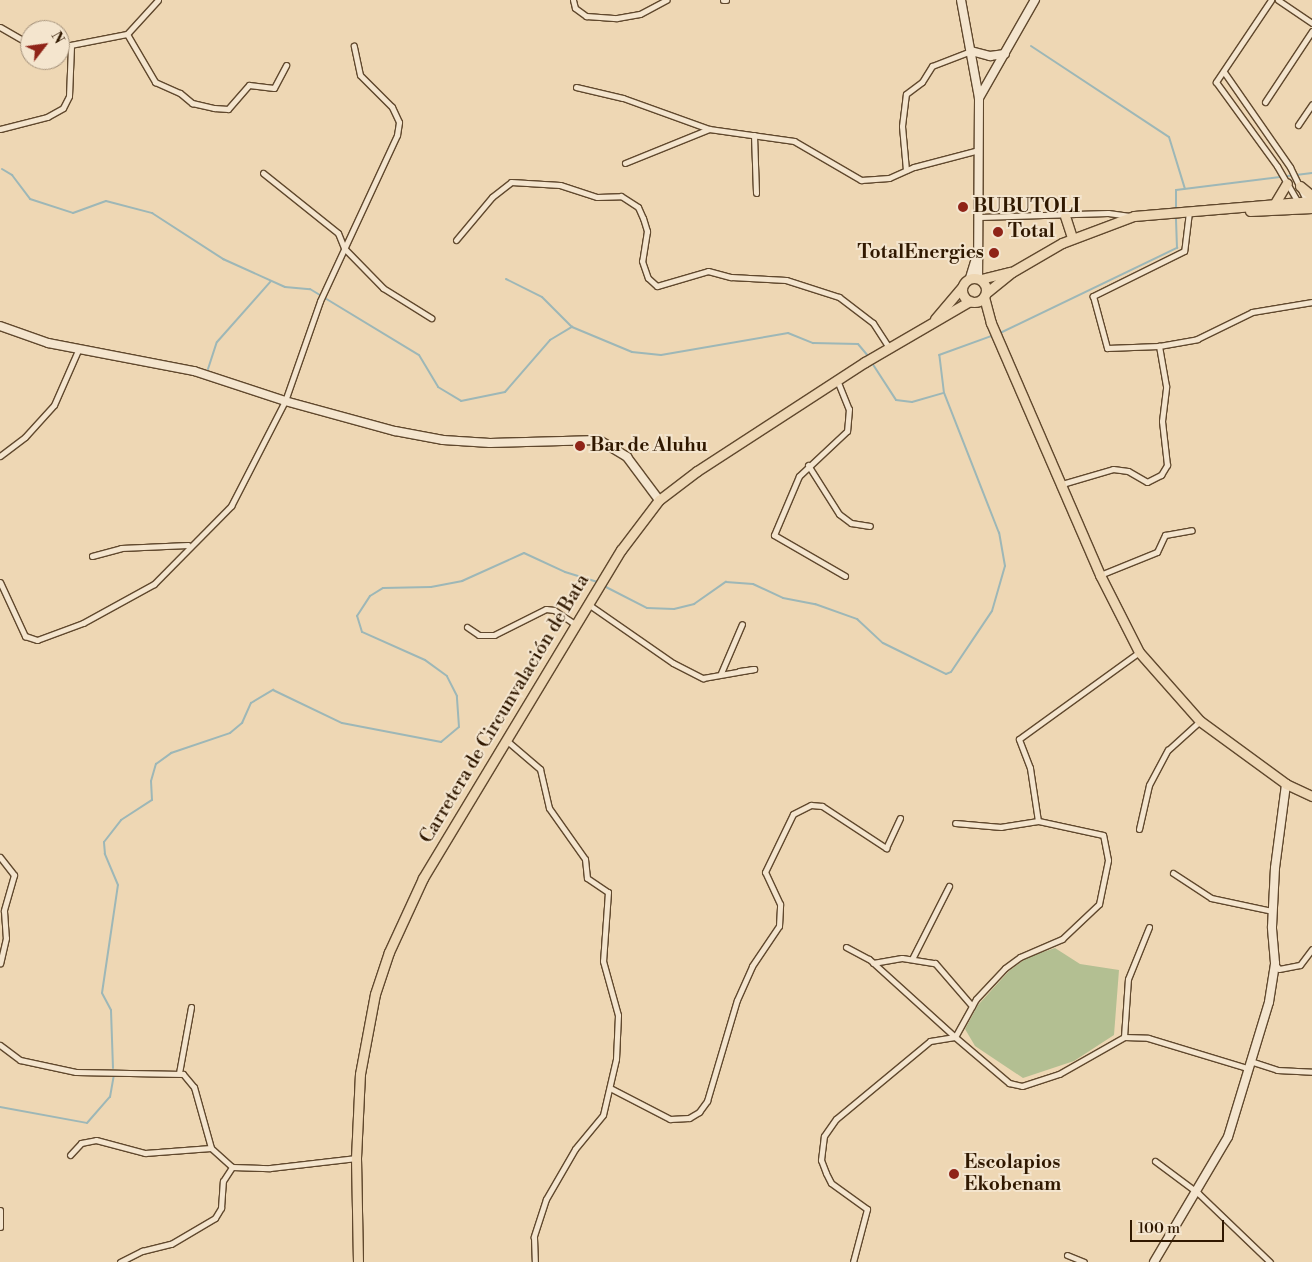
<!DOCTYPE html>
<meta charset="utf-8">
<style>
body{margin:0}
#map{position:relative;width:1312px;height:1262px;overflow:hidden;background:#eed7b4;font-family:"Libre Bodoni",serif}
div>[style]{position:absolute}
[style*='--x']{left:calc(var(--x)*1px);top:calc(var(--y)*1px);width:calc(var(--w)*1px);rotate:calc(var(--a)*1deg)}
.green>*{inset:0;background:#b3bf92}
.stream>*{height:2px;margin:-1px;padding:0 1px;transform-origin:1px;border-radius:1px;background:#9db7b7}
.roads{filter:drop-shadow(1px 0 #60482d) drop-shadow(-1px 0 #60482d) drop-shadow(0 1px #60482d) drop-shadow(0 -1px #60482d)}
.street>*{height:5px;margin:-2.5px;padding:0 2.5px;transform-origin:2.5px;border-radius:2.5px;background:#f4e5ce}
.secondary>*{height:8px;margin:-4px;padding:0 4px;transform-origin:4px;border-radius:4px;background:#f4e5ce}
.primary>*{height:9px;margin:-4.5px;padding:0 4.5px;transform-origin:4.5px;border-radius:4.5px;background:#eed7b4}
.primary>.ring{margin:-4.5px;padding:0;box-sizing:content-box;background:none;border:9px solid #eed7b4;border-radius:50%}
.dots>*{width:14px;height:14px;translate:-50% -50%;box-sizing:border-box;border:2px solid #f4e5ce;border-radius:50%}
span{translate:-50% -50%;white-space:nowrap;text-align:center;line-height:1.15;-webkit-text-stroke:4px #f4e5ce;paint-order:stroke}
.poi-label{font-size:19px;color:#301800;font-weight:700}
.left{translate:0 -50%;text-align:left}
.right{translate:-100% -50%;text-align:right}
.street-label{font-size:19px;color:#301800}
.north{position:absolute;left:20px;top:20px;width:50px;height:50px;box-sizing:border-box;background:#f4e5ce;border:1px solid #a6937c;border-radius:50%;rotate:60deg;font-size:14px;font-weight:700;line-height:20px;text-align:center;color:#301800}
.north::after{content:'';display:block;margin:auto;width:18px;height:22px;background:#8f2418;clip-path:polygon(50% 0,100% 100%,50% 72%,0 100%)}
.scale{position:absolute;left:1130px;top:1220px;width:94px;height:22px;box-sizing:border-box;border:2px solid #301800;border-top:0;padding-left:6px;font-size:15px;line-height:18px;white-space:nowrap;color:#301800;-webkit-text-stroke:4px #f4e5ce;paint-order:stroke}
</style>
<div id="map">
<div class="green">
<div style="clip-path:polygon(1055px 948px,1080px 964px,1119px 970px,1114px 1035px,1074px 1061px,1023px 1078px,975px 1046px,965px 1029px,978px 1005px,1009px 971px,1028px 957px)"></div>
</div>
<div class="stream">
<div style="--x:1031;--y:46;--w:165;--a:33.4"></div>
<div style="--x:1169;--y:137;--w:54;--a:72.9"></div>
<div style="--x:2;--y:169;--w:12;--a:31"></div>
<div style="--x:12;--y:175;--w:30;--a:53"></div>
<div style="--x:30;--y:199;--w:45;--a:18"></div>
<div style="--x:73;--y:213;--w:35;--a:-20"></div>
<div style="--x:106;--y:201;--w:48;--a:14.6"></div>
<div style="--x:152;--y:213;--w:85;--a:32.9"></div>
<div style="--x:223;--y:259;--w:68;--a:24.3"></div>
<div style="--x:285;--y:287;--w:25;--a:5"></div>
<div style="--x:310;--y:289;--w:127;--a:31.2"></div>
<div style="--x:419;--y:355;--w:37;--a:59"></div>
<div style="--x:438;--y:387;--w:27;--a:31"></div>
<div style="--x:461;--y:401;--w:45;--a:-11.6"></div>
<div style="--x:505;--y:392;--w:69;--a:-49.1"></div>
<div style="--x:550;--y:340;--w:26;--a:-31"></div>
<div style="--x:572;--y:327;--w:65;--a:22.6"></div>
<div style="--x:632;--y:352;--w:29;--a:6"></div>
<div style="--x:661;--y:355;--w:129;--a:-9.8"></div>
<div style="--x:788;--y:333;--w:27;--a:22"></div>
<div style="--x:813;--y:343;--w:45;--a:1.3"></div>
<div style="--x:858;--y:344;--w:16;--a:50"></div>
<div style="--x:1176;--y:209;--w:19;--a:-90"></div>
<div style="--x:1176;--y:190;--w:137;--a:-7.1"></div>
<div style="--x:506;--y:279;--w:40;--a:26.6"></div>
<div style="--x:542;--y:297;--w:42;--a:45"></div>
<div style="--x:998;--y:334;--w:199;--a:-25.7"></div>
<div style="--x:1177;--y:248;--w:32;--a:-92"></div>
<div style="--x:872;--y:363;--w:44;--a:57"></div>
<div style="--x:896;--y:400;--w:16;--a:7"></div>
<div style="--x:912;--y:402;--w:33;--a:-16"></div>
<div style="--x:944;--y:393;--w:38;--a:-97"></div>
<div style="--x:939;--y:355;--w:59;--a:-20"></div>
<div style="--x:208;--y:369;--w:28;--a:-72"></div>
<div style="--x:217;--y:342;--w:81;--a:-48.5"></div>
<div style="--x:604;--y:586;--w:48;--a:27.1"></div>
<div style="--x:647;--y:608;--w:27;--a:2"></div>
<div style="--x:674;--y:609;--w:21;--a:-14"></div>
<div style="--x:694;--y:604;--w:39;--a:-35"></div>
<div style="--x:726;--y:582;--w:27;--a:4"></div>
<div style="--x:753;--y:584;--w:33;--a:25"></div>
<div style="--x:783;--y:598;--w:33;--a:11"></div>
<div style="--x:815;--y:604;--w:45;--a:19.7"></div>
<div style="--x:857;--y:619;--w:35;--a:43"></div>
<div style="--x:883;--y:643;--w:70;--a:26.2"></div>
<div style="--x:946;--y:674;--w:5;--a:-22"></div>
<div style="--x:951;--y:672;--w:73;--a:-56.1"></div>
<div style="--x:992;--y:611;--w:47;--a:-73.9"></div>
<div style="--x:1005;--y:566;--w:34;--a:-100"></div>
<div style="--x:999;--y:533;--w:150;--a:-111.4"></div>
<div style="--x:113;--y:1068;--w:58;--a:-92"></div>
<div style="--x:111;--y:1010;--w:19;--a:-118"></div>
<div style="--x:102;--y:993;--w:109;--a:-81.6"></div>
<div style="--x:118;--y:885;--w:34;--a:-113"></div>
<div style="--x:105;--y:854;--w:12;--a:-95"></div>
<div style="--x:104;--y:842;--w:28;--a:-52"></div>
<div style="--x:121;--y:820;--w:37;--a:-33"></div>
<div style="--x:152;--y:800;--w:19;--a:-93"></div>
<div style="--x:151;--y:781;--w:18;--a:-74"></div>
<div style="--x:156;--y:764;--w:19;--a:-36"></div>
<div style="--x:171;--y:753;--w:62;--a:-18.7"></div>
<div style="--x:230;--y:733;--w:16;--a:-40"></div>
<div style="--x:242;--y:723;--w:22;--a:-66"></div>
<div style="--x:251;--y:703;--w:26;--a:-31"></div>
<div style="--x:273;--y:690;--w:76;--a:25.6"></div>
<div style="--x:342;--y:723;--w:101;--a:10.9"></div>
<div style="--x:441;--y:742;--w:23;--a:-40"></div>
<div style="--x:459;--y:727;--w:31;--a:-94"></div>
<div style="--x:457;--y:696;--w:22;--a:-117"></div>
<div style="--x:447;--y:676;--w:27;--a:-144"></div>
<div style="--x:425;--y:660;--w:69;--a:-156"></div>
<div style="--x:362;--y:632;--w:17;--a:-107"></div>
<div style="--x:357;--y:616;--w:24;--a:-57"></div>
<div style="--x:370;--y:596;--w:15;--a:-32"></div>
<div style="--x:383;--y:588;--w:48;--a:-1.2"></div>
<div style="--x:431;--y:587;--w:32;--a:-11"></div>
<div style="--x:462;--y:581;--w:68;--a:-24.3"></div>
<div style="--x:524;--y:553;--w:45;--a:24.9"></div>
<div style="--x:565;--y:572;--w:34;--a:17"></div>
<div style="--x:0;--y:1107;--w:88;--a:10.4"></div>
<div style="--x:87;--y:1123;--w:35;--a:-49"></div>
<div style="--x:110;--y:1097;--w:22;--a:-80"></div>
</div>
<div class="roads">
<div class="street">
<div style="--x:573;--y:0;--w:8;--a:76"></div>
<div style="--x:575;--y:8;--w:14;--a:36"></div>
<div style="--x:586;--y:16;--w:31;--a:4"></div>
<div style="--x:617;--y:18;--w:23;--a:-10"></div>
<div style="--x:640;--y:14;--w:30;--a:-28"></div>
<div style="--x:723;--y:0;--w:3;--a:0"></div>
<div style="--x:1271;--y:0;--w:99;--a:123.9"></div>
<div style="--x:1216;--y:82;--w:104;--a:54"></div>
<div style="--x:1277;--y:166;--w:44;--a:59.9"></div>
<div style="--x:1278;--y:0;--w:41;--a:34.1"></div>
<div style="--x:0;--y:27;--w:34;--a:30"></div>
<div style="--x:127;--y:34;--w:56;--a:59.7"></div>
<div style="--x:155;--y:82;--w:27;--a:24"></div>
<div style="--x:180;--y:93;--w:16;--a:40"></div>
<div style="--x:192;--y:103;--w:23;--a:13"></div>
<div style="--x:214;--y:108;--w:14;--a:4"></div>
<div style="--x:228;--y:109;--w:32;--a:-49"></div>
<div style="--x:249;--y:85;--w:25;--a:7"></div>
<div style="--x:274;--y:88;--w:26;--a:-62"></div>
<div style="--x:60;--y:47;--w:68;--a:-11"></div>
<div style="--x:127;--y:34;--w:46;--a:-47.6"></div>
<div style="--x:1224;--y:72;--w:116;--a:55.2"></div>
<div style="--x:1290;--y:167;--w:39;--a:64"></div>
<div style="--x:576;--y:87;--w:48;--a:13.2"></div>
<div style="--x:623;--y:98;--w:91;--a:19.8"></div>
<div style="--x:709;--y:129;--w:86;--a:8"></div>
<div style="--x:794;--y:141;--w:78;--a:30.2"></div>
<div style="--x:861;--y:180;--w:28;--a:-4"></div>
<div style="--x:889;--y:178;--w:27;--a:-24"></div>
<div style="--x:914;--y:167;--w:67;--a:-14.7"></div>
<div style="--x:1265;--y:102;--w:85;--a:-56.5"></div>
<div style="--x:1298;--y:125;--w:25;--a:-56"></div>
<div style="--x:0;--y:129;--w:49;--a:-14.3"></div>
<div style="--x:47;--y:117;--w:18;--a:-29"></div>
<div style="--x:63;--y:108;--w:13;--a:-63"></div>
<div style="--x:69;--y:96;--w:50;--a:-87.7"></div>
<div style="--x:754;--y:135;--w:58;--a:88"></div>
<div style="--x:625;--y:163;--w:91;--a:-22"></div>
<div style="--x:906;--y:170;--w:44;--a:-95.2"></div>
<div style="--x:902;--y:126;--w:32;--a:-83"></div>
<div style="--x:906;--y:94;--w:20;--a:-37"></div>
<div style="--x:922;--y:82;--w:19;--a:-58"></div>
<div style="--x:932;--y:66;--w:42;--a:-21"></div>
<div style="--x:263;--y:173;--w:96;--a:38.7"></div>
<div style="--x:338;--y:233;--w:16;--a:68"></div>
<div style="--x:344;--y:248;--w:56;--a:45.7"></div>
<div style="--x:383;--y:288;--w:57;--a:32"></div>
<div style="--x:1189;--y:212;--w:39;--a:97"></div>
<div style="--x:1184;--y:251;--w:102;--a:153.7"></div>
<div style="--x:1093;--y:296;--w:54;--a:74.9"></div>
<div style="--x:1107;--y:348;--w:52;--a:-2.2"></div>
<div style="--x:1159;--y:346;--w:39;--a:-10"></div>
<div style="--x:1197;--y:339;--w:61;--a:-26.1"></div>
<div style="--x:1252;--y:312;--w:61;--a:-9.5"></div>
<div style="--x:979;--y:217;--w:129;--a:-1.8"></div>
<div style="--x:1108;--y:213;--w:22;--a:8"></div>
<div style="--x:456;--y:240;--w:56;--a:-50.1"></div>
<div style="--x:492;--y:197;--w:24;--a:-38"></div>
<div style="--x:511;--y:182;--w:49;--a:3.5"></div>
<div style="--x:560;--y:185;--w:39;--a:18"></div>
<div style="--x:597;--y:197;--w:24;--a:-2"></div>
<div style="--x:621;--y:196;--w:20;--a:33"></div>
<div style="--x:638;--y:207;--w:12;--a:66"></div>
<div style="--x:643;--y:218;--w:14;--a:73"></div>
<div style="--x:647;--y:231;--w:30;--a:99"></div>
<div style="--x:642;--y:261;--w:18;--a:71"></div>
<div style="--x:648;--y:278;--w:12;--a:42"></div>
<div style="--x:657;--y:286;--w:53;--a:-16.4"></div>
<div style="--x:708;--y:271;--w:24;--a:15"></div>
<div style="--x:731;--y:277;--w:55;--a:3.1"></div>
<div style="--x:786;--y:280;--w:56;--a:17.8"></div>
<div style="--x:839;--y:297;--w:43;--a:37.4"></div>
<div style="--x:873;--y:323;--w:30;--a:57"></div>
<div style="--x:837;--y:380;--w:31;--a:68"></div>
<div style="--x:849;--y:409;--w:22;--a:95"></div>
<div style="--x:847;--y:431;--w:66;--a:136.8"></div>
<div style="--x:799;--y:476;--w:64;--a:113"></div>
<div style="--x:774;--y:535;--w:82;--a:30"></div>
<div style="--x:0;--y:456;--w:31;--a:-37"></div>
<div style="--x:25;--y:437;--w:43;--a:-47.8"></div>
<div style="--x:54;--y:405;--w:62;--a:-66.3"></div>
<div style="--x:808;--y:465;--w:58;--a:57.7"></div>
<div style="--x:839;--y:514;--w:15;--a:37"></div>
<div style="--x:851;--y:523;--w:19;--a:9"></div>
<div style="--x:1062;--y:484;--w:53;--a:-16.4"></div>
<div style="--x:1113;--y:469;--w:15;--a:8"></div>
<div style="--x:1128;--y:471;--w:22;--a:30"></div>
<div style="--x:1147;--y:482;--w:16;--a:-27"></div>
<div style="--x:1161;--y:475;--w:12;--a:-59"></div>
<div style="--x:1167;--y:465;--w:44;--a:-96.5"></div>
<div style="--x:1162;--y:421;--w:35;--a:-83"></div>
<div style="--x:1166;--y:386;--w:41;--a:-99.9"></div>
<div style="--x:92;--y:556;--w:30;--a:-15"></div>
<div style="--x:121;--y:548;--w:67;--a:-2.6"></div>
<div style="--x:1100;--y:575;--w:61;--a:-22"></div>
<div style="--x:1157;--y:552;--w:19;--a:-65"></div>
<div style="--x:1165;--y:535;--w:27;--a:-10"></div>
<div style="--x:0;--y:582;--w:60;--a:65.2"></div>
<div style="--x:25;--y:636;--w:13;--a:18"></div>
<div style="--x:37;--y:640;--w:49;--a:-20.3"></div>
<div style="--x:83;--y:623;--w:81;--a:-28.8"></div>
<div style="--x:154;--y:584;--w:110;--a:-45.4"></div>
<div style="--x:231;--y:506;--w:118;--a:-62.8"></div>
<div style="--x:285;--y:401;--w:106;--a:-70.7"></div>
<div style="--x:320;--y:301;--w:183;--a:-65.1"></div>
<div style="--x:397;--y:135;--w:13;--a:-81"></div>
<div style="--x:399;--y:122;--w:17;--a:-115"></div>
<div style="--x:392;--y:107;--w:45;--a:-135"></div>
<div style="--x:360;--y:75;--w:30;--a:-102"></div>
<div style="--x:588;--y:604;--w:103;--a:34.8"></div>
<div style="--x:673;--y:663;--w:34;--a:27"></div>
<div style="--x:703;--y:678;--w:52;--a:-10"></div>
<div style="--x:754;--y:669;--w:15;--a:172"></div>
<div style="--x:467;--y:627;--w:14;--a:34"></div>
<div style="--x:479;--y:635;--w:15;--a:0"></div>
<div style="--x:494;--y:635;--w:58;--a:-26.6"></div>
<div style="--x:546;--y:609;--w:8;--a:7"></div>
<div style="--x:554;--y:610;--w:27;--a:34"></div>
<div style="--x:721;--y:673;--w:53;--a:-66.8"></div>
<div style="--x:506;--y:740;--w:45;--a:40.5"></div>
<div style="--x:540;--y:769;--w:40;--a:77"></div>
<div style="--x:549;--y:808;--w:62;--a:54.8"></div>
<div style="--x:585;--y:859;--w:19;--a:84"></div>
<div style="--x:587;--y:878;--w:25;--a:34"></div>
<div style="--x:608;--y:892;--w:69;--a:94.1"></div>
<div style="--x:603;--y:961;--w:56;--a:74.5"></div>
<div style="--x:618;--y:1015;--w:44;--a:92.6"></div>
<div style="--x:616;--y:1059;--w:57;--a:103.1"></div>
<div style="--x:603;--y:1115;--w:44;--a:129.5"></div>
<div style="--x:575;--y:1149;--w:58;--a:120.1"></div>
<div style="--x:546;--y:1199;--w:40;--a:108"></div>
<div style="--x:534;--y:1237;--w:25;--a:88"></div>
<div style="--x:1038;--y:821;--w:54;--a:-98.6"></div>
<div style="--x:1030;--y:768;--w:31;--a:-111"></div>
<div style="--x:1019;--y:739;--w:148;--a:-35.9"></div>
<div style="--x:1139;--y:829;--w:45;--a:-77.2"></div>
<div style="--x:1149;--y:785;--w:40;--a:-62"></div>
<div style="--x:1168;--y:750;--w:43;--a:-42.2"></div>
<div style="--x:0;--y:857;--w:23;--a:52"></div>
<div style="--x:14;--y:875;--w:37;--a:106"></div>
<div style="--x:4;--y:911;--w:27;--a:86"></div>
<div style="--x:6;--y:938;--w:26;--a:103"></div>
<div style="--x:1173;--y:873;--w:45;--a:33.3"></div>
<div style="--x:1211;--y:898;--w:62;--a:12"></div>
<div style="--x:846;--y:947;--w:26;--a:28"></div>
<div style="--x:869;--y:959;--w:116;--a:42.2"></div>
<div style="--x:955;--y:1037;--w:43;--a:-61.1"></div>
<div style="--x:976;--y:999;--w:42;--a:-46.9"></div>
<div style="--x:1005;--y:968;--w:19;--a:-36"></div>
<div style="--x:1020;--y:957;--w:46;--a:-23.2"></div>
<div style="--x:1062;--y:939;--w:51;--a:-43.4"></div>
<div style="--x:1099;--y:904;--w:45;--a:-78.4"></div>
<div style="--x:1108;--y:860;--w:25;--a:-101"></div>
<div style="--x:1103;--y:835;--w:66;--a:-167.8"></div>
<div style="--x:1038;--y:821;--w:37;--a:171"></div>
<div style="--x:1001;--y:827;--w:46;--a:-175"></div>
<div style="--x:912;--y:959;--w:82;--a:-63.1"></div>
<div style="--x:873;--y:963;--w:29;--a:-10"></div>
<div style="--x:902;--y:958;--w:33;--a:9"></div>
<div style="--x:935;--y:963;--w:57;--a:49.3"></div>
<div style="--x:1275;--y:964;--w:6;--a:51"></div>
<div style="--x:1279;--y:969;--w:21;--a:-11"></div>
<div style="--x:1300;--y:965;--w:20;--a:-53"></div>
<div style="--x:1124;--y:1037;--w:58;--a:-86.1"></div>
<div style="--x:1128;--y:979;--w:56;--a:-68"></div>
<div style="--x:0;--y:1045;--w:25;--a:37"></div>
<div style="--x:20;--y:1060;--w:57;--a:12.1"></div>
<div style="--x:76;--y:1072;--w:107;--a:1.1"></div>
<div style="--x:183;--y:1074;--w:17;--a:50"></div>
<div style="--x:194;--y:1087;--w:63;--a:74.4"></div>
<div style="--x:211;--y:1148;--w:28;--a:42"></div>
<div style="--x:232;--y:1167;--w:38;--a:2"></div>
<div style="--x:270;--y:1168;--w:87;--a:-6.6"></div>
<div style="--x:1250;--y:1061;--w:28;--a:18"></div>
<div style="--x:1277;--y:1070;--w:35;--a:3"></div>
<div style="--x:179;--y:1073;--w:67;--a:-79.7"></div>
<div style="--x:610;--y:1088;--w:68;--a:27.3"></div>
<div style="--x:670;--y:1119;--w:19;--a:-3"></div>
<div style="--x:689;--y:1118;--w:12;--a:-31"></div>
<div style="--x:699;--y:1112;--w:14;--a:-54"></div>
<div style="--x:707;--y:1101;--w:105;--a:-73.5"></div>
<div style="--x:737;--y:1000;--w:37;--a:-66"></div>
<div style="--x:752;--y:966;--w:48;--a:-56"></div>
<div style="--x:779;--y:926;--w:22;--a:-87"></div>
<div style="--x:780;--y:904;--w:35;--a:-115"></div>
<div style="--x:765;--y:872;--w:64;--a:-64.2"></div>
<div style="--x:793;--y:814;--w:20;--a:-27"></div>
<div style="--x:811;--y:805;--w:11;--a:5"></div>
<div style="--x:822;--y:806;--w:77;--a:33.3"></div>
<div style="--x:886;--y:848;--w:33;--a:-65"></div>
<div style="--x:70;--y:1155;--w:16;--a:-47"></div>
<div style="--x:81;--y:1143;--w:15;--a:-11"></div>
<div style="--x:96;--y:1140;--w:51;--a:14.9"></div>
<div style="--x:145;--y:1153;--w:66;--a:-4.3"></div>
<div style="--x:1155;--y:1161;--w:54;--a:36.7"></div>
<div style="--x:1198;--y:1193;--w:100;--a:43.8"></div>
<div style="--x:0;--y:1227;--w:17;--a:-90"></div>
<div style="--x:1067;--y:1255;--w:18;--a:22"></div>
<div style="--x:120;--y:1262;--w:25;--a:-27"></div>
<div style="--x:142;--y:1251;--w:30;--a:-14"></div>
<div style="--x:171;--y:1244;--w:51;--a:-30.6"></div>
<div style="--x:215;--y:1218;--w:12;--a:-59"></div>
<div style="--x:221;--y:1208;--w:27;--a:-86"></div>
<div style="--x:223;--y:1181;--w:17;--a:-57"></div>
<div style="--x:853;--y:1262;--w:55;--a:-75.2"></div>
<div style="--x:867;--y:1209;--w:44;--a:-144.2"></div>
<div style="--x:831;--y:1183;--w:11;--a:-117"></div>
<div style="--x:826;--y:1173;--w:14;--a:-111"></div>
<div style="--x:821;--y:1160;--w:24;--a:-83"></div>
<div style="--x:824;--y:1136;--w:21;--a:-55"></div>
<div style="--x:836;--y:1119;--w:122;--a:-39.7"></div>
<div style="--x:930;--y:1041;--w:25;--a:-9"></div>
<div style="--x:955;--y:1037;--w:71;--a:40.4"></div>
<div style="--x:1009;--y:1083;--w:13;--a:13"></div>
<div style="--x:1022;--y:1086;--w:39;--a:-18"></div>
<div style="--x:1059;--y:1074;--w:75;--a:-29.6"></div>
<div style="--x:1124;--y:1037;--w:24;--a:2"></div>
<div style="--x:1148;--y:1038;--w:103;--a:16.9"></div>
</div>
<div class="secondary">
<div style="--x:961;--y:0;--w:100;--a:79.6"></div>
<div style="--x:979;--y:98;--w:180;--a:90.3"></div>
<div style="--x:971;--y:51;--w:20;--a:15"></div>
<div style="--x:990;--y:56;--w:15;--a:-8"></div>
<div style="--x:979;--y:98;--w:113;--a:-60.3"></div>
<div style="--x:970;--y:278;--w:17;--a:-73"></div>
<div style="--x:0;--y:326;--w:51;--a:19.5"></div>
<div style="--x:48;--y:343;--w:149;--a:10.9"></div>
<div style="--x:194;--y:371;--w:96;--a:18.2"></div>
<div style="--x:285;--y:401;--w:114;--a:15.3"></div>
<div style="--x:395;--y:431;--w:49;--a:10.6"></div>
<div style="--x:443;--y:440;--w:47;--a:3.7"></div>
<div style="--x:490;--y:443;--w:109;--a:-1.6"></div>
<div style="--x:599;--y:440;--w:33;--a:31"></div>
<div style="--x:627;--y:457;--w:54;--a:53.3"></div>
<div style="--x:1154;--y:1262;--w:145;--a:-59.4"></div>
<div style="--x:1228;--y:1137;--w:141;--a:-73.1"></div>
<div style="--x:1269;--y:1002;--w:39;--a:-81"></div>
<div style="--x:1275;--y:963;--w:36;--a:-95"></div>
<div style="--x:1272;--y:927;--w:59;--a:-87.1"></div>
<div style="--x:1275;--y:868;--w:85;--a:-82.5"></div>
</div>
<div class="primary">
<div style="--x:1300;--y:186;--w:16;--a:40"></div>
<div style="--x:1275;--y:203;--w:23;--a:-59"></div>
<div style="--x:1250;--y:211;--w:62;--a:-2.8"></div>
<div style="--x:1065;--y:216;--w:23;--a:72"></div>
<div class="ring" style="left:962px;top:278px;width:15px;height:15px"></div>
<div style="--x:981;--y:279;--w:30;--a:-14"></div>
<div style="--x:986;--y:293;--w:33;--a:-39"></div>
<div style="--x:1012;--y:272;--w:58;--a:-30.1"></div>
<div style="--x:1062;--y:243;--w:77;--a:-20.6"></div>
<div style="--x:1134;--y:216;--w:179;--a:-4.8"></div>
<div style="--x:984;--y:297;--w:27;--a:75"></div>
<div style="--x:991;--y:323;--w:275;--a:66.6"></div>
<div style="--x:1100;--y:575;--w:86;--a:63.1"></div>
<div style="--x:1139;--y:652;--w:92;--a:48.5"></div>
<div style="--x:1200;--y:721;--w:107;--a:36.2"></div>
<div style="--x:1286;--y:784;--w:29;--a:25"></div>
<div style="--x:935;--y:319;--w:42;--a:-49.8"></div>
<div style="--x:358;--y:1262;--w:104;--a:-91.1"></div>
<div style="--x:356;--y:1158;--w:84;--a:-87.3"></div>
<div style="--x:360;--y:1074;--w:81;--a:-79.4"></div>
<div style="--x:375;--y:994;--w:44;--a:-71.6"></div>
<div style="--x:389;--y:952;--w:81;--a:-65.3"></div>
<div style="--x:423;--y:878;--w:383;--a:-58.9"></div>
<div style="--x:621;--y:550;--w:63;--a:-52.8"></div>
<div style="--x:659;--y:500;--w:48;--a:-37.3"></div>
<div style="--x:697;--y:471;--w:200;--a:-33"></div>
<div style="--x:865;--y:362;--w:121;--a:-30.2"></div>
</div>
</div>
<div class="dots">
<div style="left:963px;top:207px;background:#8f2418"></div>
<div style="left:998px;top:232px;background:#8f2418"></div>
<div style="left:994px;top:253px;background:#8f2418"></div>
<div style="left:580px;top:446px;background:#8f2418"></div>
<div style="left:954px;top:1174px;background:#8f2418"></div>
</div>
<div class="poi-label">
<span class="left" style="left:973px;top:207px">BUBUTOLI</span>
<span class="left" style="left:1008px;top:232px">Total</span>
<span class="right" style="left:984px;top:253px">TotalEnergies</span>
<span class="left" style="left:590px;top:446px">Bar de Aluhu</span>
<span class="left" style="left:964px;top:1174px">Escolapios<br>Ekobenam</span>
</div>
<div class="street-label">
<span style="left:505px;top:709px;rotate:-59deg">Carretera de Circunvalación de Bata</span>
</div>
<div class="north">N</div>
<div class="scale">100 m</div>
</div>
